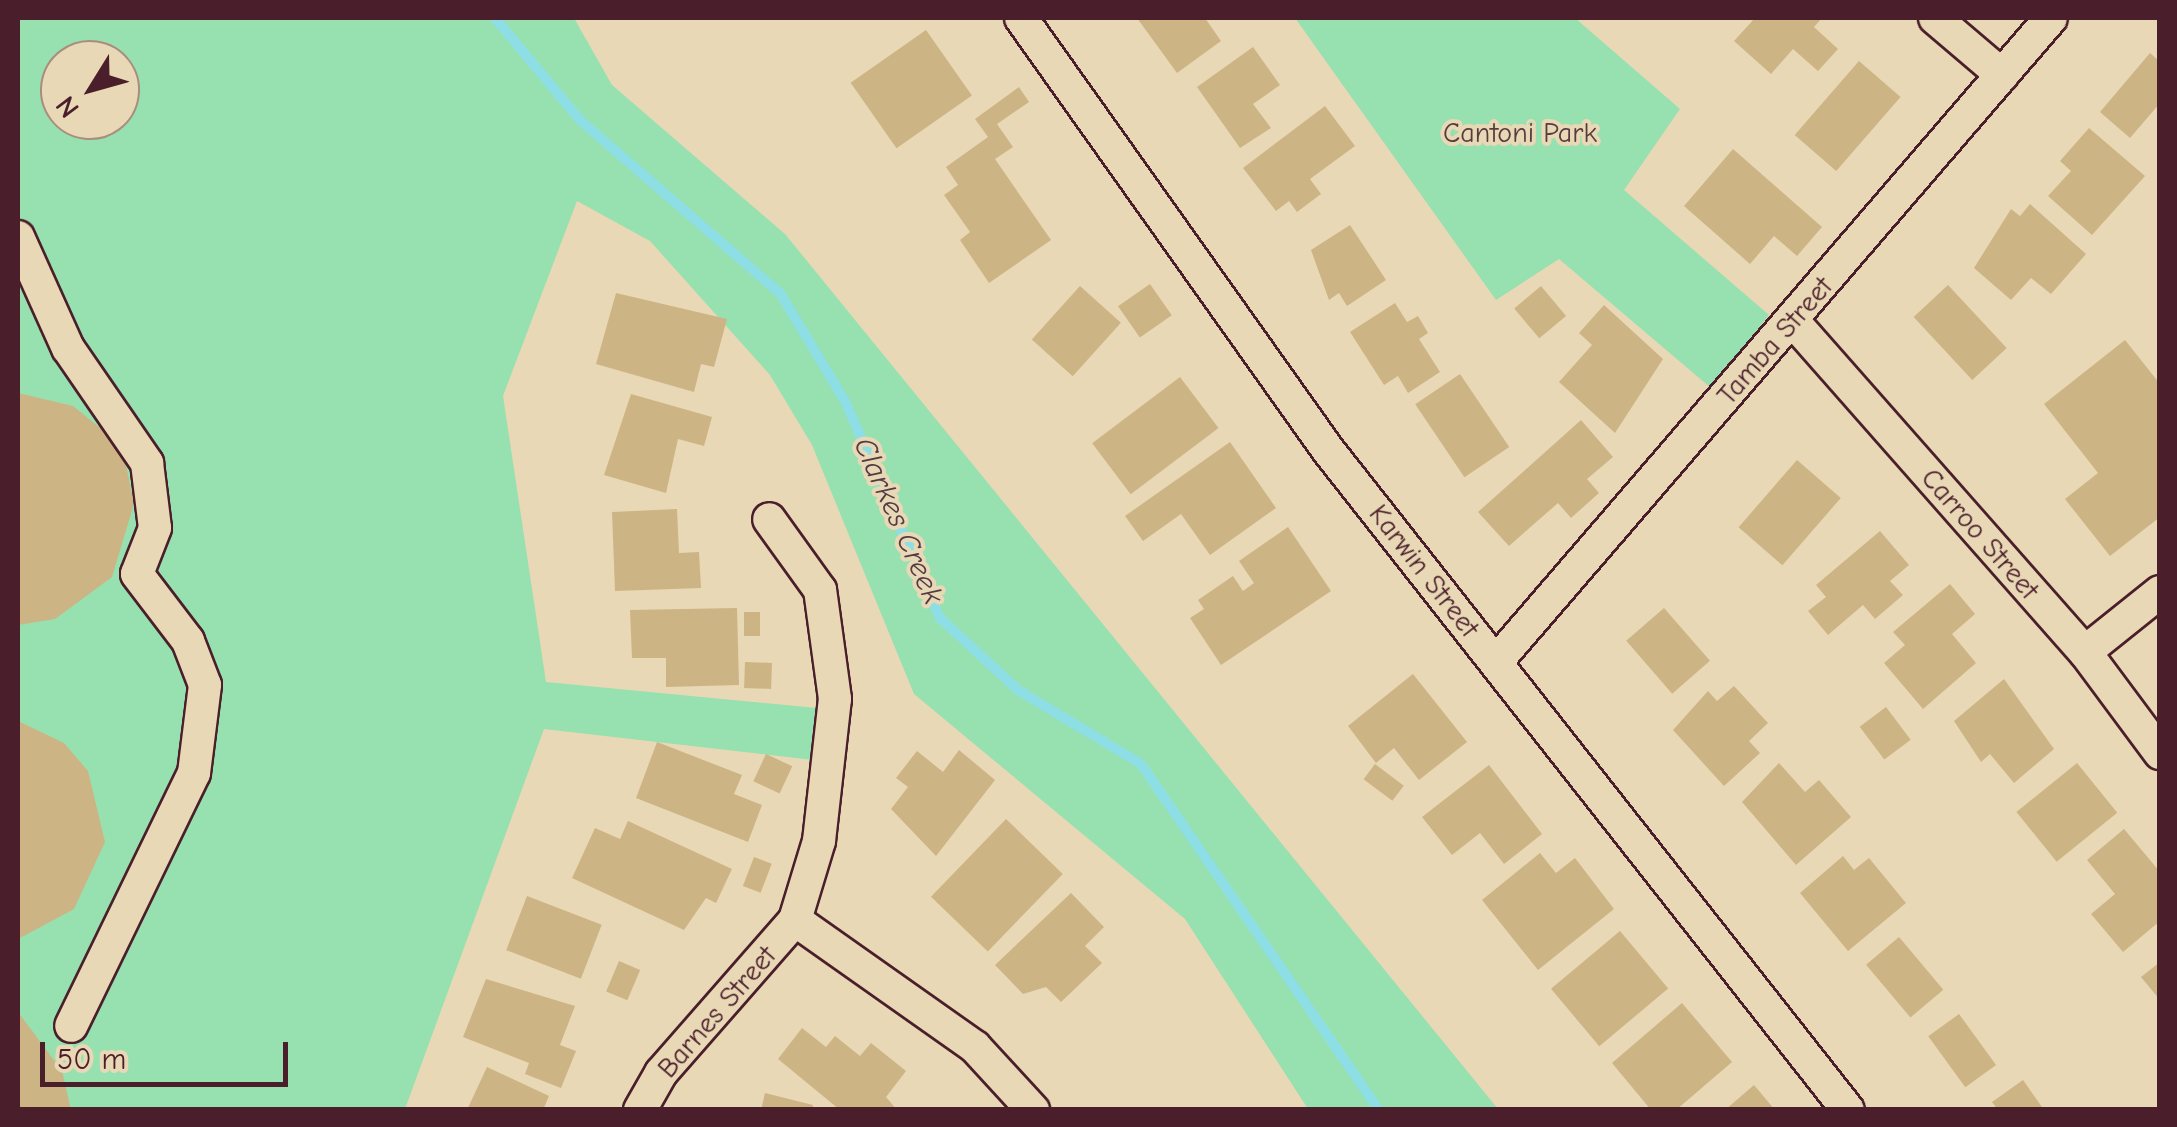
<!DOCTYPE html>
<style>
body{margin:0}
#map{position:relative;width:2177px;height:1127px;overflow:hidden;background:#e9d8b5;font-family:"Comic Neue",sans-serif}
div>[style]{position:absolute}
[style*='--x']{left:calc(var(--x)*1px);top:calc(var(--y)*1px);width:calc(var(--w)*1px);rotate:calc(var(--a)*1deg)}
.green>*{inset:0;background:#97e0af}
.stream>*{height:10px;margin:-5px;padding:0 5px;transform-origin:5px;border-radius:5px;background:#8ddfe5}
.building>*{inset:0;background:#cdb484;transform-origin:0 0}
.roads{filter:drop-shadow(2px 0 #4a1f2b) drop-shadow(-2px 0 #4a1f2b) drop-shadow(0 2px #4a1f2b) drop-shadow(0 -2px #4a1f2b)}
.street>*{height:32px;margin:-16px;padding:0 16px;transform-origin:16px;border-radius:16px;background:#e9d8b5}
span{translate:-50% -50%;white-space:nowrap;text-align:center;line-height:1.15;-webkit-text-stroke:8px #e9d8b5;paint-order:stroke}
.park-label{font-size:28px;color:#563c3f}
.street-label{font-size:28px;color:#4a1f2b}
.water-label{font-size:30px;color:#543c47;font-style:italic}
.frame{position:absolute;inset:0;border:20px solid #4a1f2b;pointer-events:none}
.north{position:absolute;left:40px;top:40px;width:100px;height:100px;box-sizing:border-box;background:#e9d8b5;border:2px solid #a98e7e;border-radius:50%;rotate:233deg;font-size:28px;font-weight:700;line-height:40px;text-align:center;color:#4a1f2b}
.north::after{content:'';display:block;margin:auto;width:35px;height:45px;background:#4a1f2b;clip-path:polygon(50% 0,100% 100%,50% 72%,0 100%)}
.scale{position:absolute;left:40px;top:1042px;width:248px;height:45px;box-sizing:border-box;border:5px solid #4a1f2b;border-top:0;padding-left:12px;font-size:30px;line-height:35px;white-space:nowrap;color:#4a1f2b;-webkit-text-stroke:8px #e9d8b5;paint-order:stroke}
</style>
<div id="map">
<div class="green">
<div style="clip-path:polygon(evenodd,18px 18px,574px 18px,612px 85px,785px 234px,1498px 1109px,1308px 1109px,1185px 919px,914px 694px,812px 445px,770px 375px,650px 241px,577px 201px,503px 396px,546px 682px,817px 708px,813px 760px,544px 729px,405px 1109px,18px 1109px,18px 18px,60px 60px,120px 60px,120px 120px,60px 120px,60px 60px)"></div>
<div style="clip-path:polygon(1295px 18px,1575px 18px,1680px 109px,1624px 190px,1769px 315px,1711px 388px,1559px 259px,1496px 300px)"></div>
</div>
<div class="stream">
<div style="--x:495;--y:18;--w:133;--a:50.2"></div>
<div style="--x:580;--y:120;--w:264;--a:40.9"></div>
<div style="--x:780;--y:293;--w:126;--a:59"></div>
<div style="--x:845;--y:401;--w:237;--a:66.4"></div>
<div style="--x:940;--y:618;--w:106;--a:42.7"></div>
<div style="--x:1018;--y:690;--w:144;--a:31"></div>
<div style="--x:1141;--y:764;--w:420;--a:55.5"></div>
</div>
<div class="building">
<div style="clip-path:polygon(1137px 18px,1205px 18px,1221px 41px,1177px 73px)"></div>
<div style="clip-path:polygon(1755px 18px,1822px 18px,1814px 27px,1838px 49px,1818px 71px,1793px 49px,1771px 74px,1734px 41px)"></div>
<div style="left:926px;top:30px;width:80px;height:92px;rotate:55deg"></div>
<div style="clip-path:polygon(1253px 47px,1280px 85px,1253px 104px,1271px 128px,1240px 148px,1197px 87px)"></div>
<div style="clip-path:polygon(2150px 53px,2160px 62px,2160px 103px,2130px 138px,2100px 112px)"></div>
<div style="left:1859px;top:61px;width:55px;height:98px;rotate:41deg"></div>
<div style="clip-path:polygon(1019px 87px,1029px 102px,997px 124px,1013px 147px,995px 159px,1051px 240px,989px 283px,960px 240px,970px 232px,944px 195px,958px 185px,946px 167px,988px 137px,975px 119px)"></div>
<div style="clip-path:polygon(1325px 106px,1355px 146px,1310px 179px,1321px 194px,1297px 212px,1289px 201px,1276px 211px,1243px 168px)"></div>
<div style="clip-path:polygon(2089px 128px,2145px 176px,2092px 235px,2048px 196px,2071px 171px,2060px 161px)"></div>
<div style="clip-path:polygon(1733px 149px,1822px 227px,1797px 256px,1774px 236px,1750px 264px,1684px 206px)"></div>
<div style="clip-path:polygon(2030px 204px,2086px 254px,2051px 294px,2031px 278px,2011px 300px,1974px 268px,2011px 209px,2020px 216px)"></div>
<div style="clip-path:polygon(1350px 225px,1386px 280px,1347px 306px,1339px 293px,1329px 300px,1311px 250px)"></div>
<div style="left:1150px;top:284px;width:38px;height:39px;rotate:55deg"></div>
<div style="left:1948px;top:285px;width:86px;height:47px;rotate:47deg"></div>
<div style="left:1080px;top:286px;width:55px;height:72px;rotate:42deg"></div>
<div style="left:1541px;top:286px;width:39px;height:35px;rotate:50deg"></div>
<div style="clip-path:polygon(616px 293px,727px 319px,714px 367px,701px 364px,694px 392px,596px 364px)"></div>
<div style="clip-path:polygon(1395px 303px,1407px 322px,1418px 316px,1428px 333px,1419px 339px,1440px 372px,1408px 393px,1398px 376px,1384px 385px,1350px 332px)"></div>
<div style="clip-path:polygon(1604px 305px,1663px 359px,1615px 433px,1559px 382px,1592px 345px,1579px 333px)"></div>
<div style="clip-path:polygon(2125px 340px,2160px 384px,2160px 517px,2110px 556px,2065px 499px,2098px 473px,2044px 404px)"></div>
<div style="left:1460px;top:374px;width:88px;height:54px;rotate:56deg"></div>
<div style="left:1180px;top:377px;width:64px;height:110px;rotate:53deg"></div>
<div style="clip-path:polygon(18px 393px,73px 406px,104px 431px,126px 465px,134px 504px,112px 577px,55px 619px,18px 625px)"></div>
<div style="clip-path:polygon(631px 394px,712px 417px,704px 446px,678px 439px,666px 493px,604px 475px)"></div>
<div style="clip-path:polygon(1581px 420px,1613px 457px,1587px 479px,1599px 493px,1571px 518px,1558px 503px,1509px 546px,1478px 512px)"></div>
<div style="clip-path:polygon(1230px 442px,1276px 508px,1210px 555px,1181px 514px,1143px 541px,1125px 516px)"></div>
<div style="left:1797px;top:460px;width:58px;height:89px;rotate:41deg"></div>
<div style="clip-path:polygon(677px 509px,679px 553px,699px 552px,701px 588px,615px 591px,612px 512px)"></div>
<div style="clip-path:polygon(1288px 527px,1331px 591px,1221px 665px,1190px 618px,1204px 609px,1198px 600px,1233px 576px,1243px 591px,1254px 583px,1239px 561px)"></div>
<div style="clip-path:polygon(1880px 531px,1909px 565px,1890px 581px,1903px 595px,1875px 619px,1863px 605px,1828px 635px,1808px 611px,1826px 597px,1816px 585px)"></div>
<div style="clip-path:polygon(1950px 584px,1975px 614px,1952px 634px,1976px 663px,1923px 709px,1884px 663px,1905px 645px,1893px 632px)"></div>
<div style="clip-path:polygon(737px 608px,739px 685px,666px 687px,666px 658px,632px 658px,630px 610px)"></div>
<div style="left:1664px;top:608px;width:70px;height:50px;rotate:49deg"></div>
<div style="left:744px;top:612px;width:16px;height:24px"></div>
<div style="left:745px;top:662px;width:27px;height:26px;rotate:2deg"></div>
<div style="clip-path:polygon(1413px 674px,1467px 742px,1419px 780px,1394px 748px,1376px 763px,1348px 726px)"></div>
<div style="clip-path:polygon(2004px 679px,2054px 749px,2014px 783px,1990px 754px,1981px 762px,1954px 721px)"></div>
<div style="clip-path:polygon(1734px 686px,1768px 723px,1749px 741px,1760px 753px,1724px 786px,1673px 730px,1708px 691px,1717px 701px)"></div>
<div style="left:1886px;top:707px;width:41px;height:33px;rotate:53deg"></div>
<div style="clip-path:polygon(18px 721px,64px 743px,88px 771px,105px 842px,74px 909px,18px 939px)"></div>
<div style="clip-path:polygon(657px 742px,742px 775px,734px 794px,762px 805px,748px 842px,636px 798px)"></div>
<div style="clip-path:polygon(959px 750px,995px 780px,936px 856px,891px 809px,908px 787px,896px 778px,917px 751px,943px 772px)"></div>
<div style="left:766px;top:754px;width:29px;height:30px;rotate:25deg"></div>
<div style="clip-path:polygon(1779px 763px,1805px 792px,1819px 780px,1851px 817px,1796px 865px,1742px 802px)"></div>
<div style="left:2077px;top:763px;width:64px;height:78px;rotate:51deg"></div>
<div style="left:1375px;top:764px;width:36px;height:19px;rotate:37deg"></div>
<div style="clip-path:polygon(1489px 765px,1542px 834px,1504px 864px,1480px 833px,1452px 855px,1422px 817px)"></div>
<div style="left:1006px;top:819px;width:79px;height:108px;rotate:44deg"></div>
<div style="clip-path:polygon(628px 821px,732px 869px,716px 903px,706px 898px,684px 930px,572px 878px,595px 828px,620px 839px)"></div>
<div style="clip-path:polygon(2124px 829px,2160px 872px,2160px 921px,2123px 952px,2091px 914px,2115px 894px,2087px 860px)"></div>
<div style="clip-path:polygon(1540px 853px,1556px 873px,1575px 858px,1614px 909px,1538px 970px,1482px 900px)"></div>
<div style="clip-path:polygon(1843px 856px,1854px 870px,1869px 858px,1906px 903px,1848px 951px,1800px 893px)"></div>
<div style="left:754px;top:857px;width:19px;height:31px;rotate:21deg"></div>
<div style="clip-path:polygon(1071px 893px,1104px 927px,1085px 946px,1102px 963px,1061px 1002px,1046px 987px,1023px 994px,995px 965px)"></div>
<div style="left:527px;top:896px;width:80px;height:58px;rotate:21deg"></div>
<div style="left:1620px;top:931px;width:75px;height:90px;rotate:50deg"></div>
<div style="left:1899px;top:937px;width:69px;height:43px;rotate:50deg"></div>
<div style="left:619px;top:961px;width:23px;height:33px;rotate:23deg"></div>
<div style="clip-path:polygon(2160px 962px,2160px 1000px,2141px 977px)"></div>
<div style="clip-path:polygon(486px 979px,575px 1006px,560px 1045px,576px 1051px,561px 1088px,525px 1074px,529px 1063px,463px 1037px)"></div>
<div style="clip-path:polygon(1682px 1003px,1732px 1062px,1676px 1110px,1651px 1110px,1612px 1063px)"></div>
<div style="clip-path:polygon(18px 1012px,62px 1071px,71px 1110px,18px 1110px)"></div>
<div style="left:1959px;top:1014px;width:63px;height:38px;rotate:54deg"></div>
<div style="clip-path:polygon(802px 1028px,826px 1047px,835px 1036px,860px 1056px,871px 1043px,906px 1071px,886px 1097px,897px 1110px,840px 1110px,778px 1059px)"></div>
<div style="clip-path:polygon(487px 1067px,549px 1096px,543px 1110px,467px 1110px)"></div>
<div style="clip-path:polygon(2023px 1080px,2044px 1110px,1998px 1110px,1992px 1102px)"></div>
<div style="clip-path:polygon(1754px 1085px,1775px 1110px,1725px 1110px)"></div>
<div style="clip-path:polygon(765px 1093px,813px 1105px,812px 1110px,761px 1110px)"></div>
</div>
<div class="roads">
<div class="street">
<div style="--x:1021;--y:18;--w:530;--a:54.6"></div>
<div style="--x:1328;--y:450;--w:840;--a:51.77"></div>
<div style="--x:1935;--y:18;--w:88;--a:40.4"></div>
<div style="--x:18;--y:237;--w:122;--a:65.8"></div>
<div style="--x:68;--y:348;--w:140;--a:55.5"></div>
<div style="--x:147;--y:463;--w:65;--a:83"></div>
<div style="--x:155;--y:528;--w:49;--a:111.4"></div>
<div style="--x:137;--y:574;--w:84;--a:52.7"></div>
<div style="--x:188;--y:641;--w:47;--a:68.9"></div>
<div style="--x:205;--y:685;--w:89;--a:97.1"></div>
<div style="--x:194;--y:773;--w:281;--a:115.9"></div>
<div style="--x:1793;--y:321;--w:441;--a:48.6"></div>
<div style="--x:2085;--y:652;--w:126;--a:53.4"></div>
<div style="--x:2085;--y:652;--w:96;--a:-38.7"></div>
<div style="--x:1496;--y:662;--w:850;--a:-49.25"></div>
<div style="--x:795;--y:920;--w:220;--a:35.2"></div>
<div style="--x:975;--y:1047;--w:86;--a:47.4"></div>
<div style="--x:640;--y:1110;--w:43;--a:-60.4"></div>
<div style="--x:661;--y:1073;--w:203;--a:-48.8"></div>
<div style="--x:795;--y:920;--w:83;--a:-73.1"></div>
<div style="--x:819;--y:841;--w:143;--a:-83.6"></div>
<div style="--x:835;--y:699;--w:110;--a:-97.8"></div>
<div style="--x:820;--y:590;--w:87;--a:-125.7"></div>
</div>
</div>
<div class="park-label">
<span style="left:1520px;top:133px">Cantoni Park</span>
</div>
<div class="street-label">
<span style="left:1775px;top:341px;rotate:-49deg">Tamba Street</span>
<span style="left:1980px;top:534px;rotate:49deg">Carroo Street</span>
<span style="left:1424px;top:571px;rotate:52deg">Karwin Street</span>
<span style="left:717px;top:1012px;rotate:-49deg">Barnes Street</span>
</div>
<div class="water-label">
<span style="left:898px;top:521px;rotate:66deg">Clarkes Creek</span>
</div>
<div class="frame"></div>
<div class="north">N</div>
<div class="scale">50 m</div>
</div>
